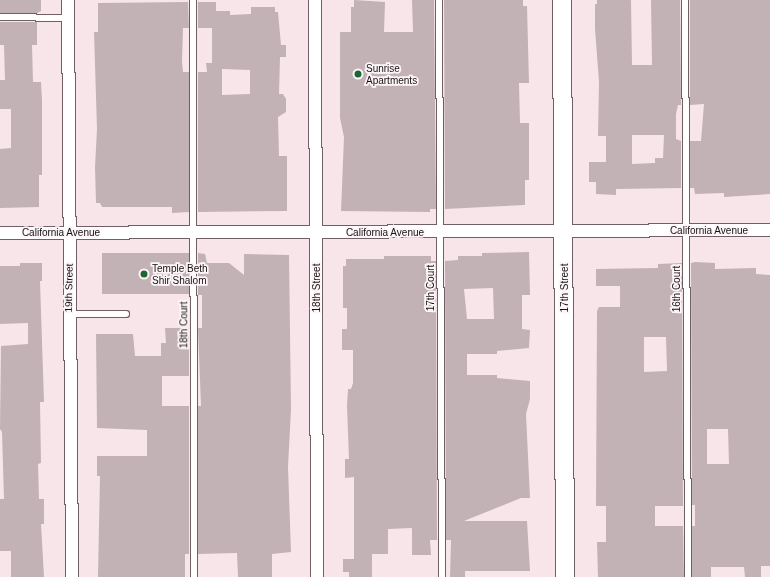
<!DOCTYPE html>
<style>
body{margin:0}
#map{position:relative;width:770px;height:577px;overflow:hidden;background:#f8e5ea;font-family:Arial,sans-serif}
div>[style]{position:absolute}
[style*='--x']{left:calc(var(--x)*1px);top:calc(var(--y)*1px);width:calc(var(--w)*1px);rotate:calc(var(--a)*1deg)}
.building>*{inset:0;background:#c2b1b5;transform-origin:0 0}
.roads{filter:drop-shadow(1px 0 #706064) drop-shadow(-1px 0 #706064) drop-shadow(0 1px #706064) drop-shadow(0 -1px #706064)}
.lane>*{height:6px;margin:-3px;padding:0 3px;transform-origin:3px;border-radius:3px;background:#fff}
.street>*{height:12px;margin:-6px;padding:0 6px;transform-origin:6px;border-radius:6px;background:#fff}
.secondary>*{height:18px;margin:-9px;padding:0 9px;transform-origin:9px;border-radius:9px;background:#fff}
.dots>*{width:11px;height:11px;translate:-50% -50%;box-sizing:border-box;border:2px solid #fdf6f8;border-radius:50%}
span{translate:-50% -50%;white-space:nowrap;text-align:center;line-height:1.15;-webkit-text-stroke:3.5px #fdf6f8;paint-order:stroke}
.poi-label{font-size:10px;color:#171113}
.left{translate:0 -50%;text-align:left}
.street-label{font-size:10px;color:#171113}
</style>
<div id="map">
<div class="building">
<div style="clip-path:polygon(0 0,41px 0,41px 11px,37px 13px,0 13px)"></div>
<div style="clip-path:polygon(354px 0,385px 2px,384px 32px,413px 32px,412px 0,434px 0,436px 209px,430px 209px,430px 212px,341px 211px,344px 137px,340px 118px,340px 32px,351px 32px,351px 7px,354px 7px)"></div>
<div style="clip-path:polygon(444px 0,523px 0,523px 6px,527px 6px,529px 83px,519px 83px,520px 123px,529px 123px,529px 180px,525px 180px,525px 205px,445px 209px)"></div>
<div style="clip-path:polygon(evenodd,597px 0,631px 0,632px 65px,652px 65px,651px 0,680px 0,681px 105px,678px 105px,676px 114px,676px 139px,681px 141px,681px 188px,616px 189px,616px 195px,596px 194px,596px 182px,589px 182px,589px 162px,606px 162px,606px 136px,598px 136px,599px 82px,595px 29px,595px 4px,597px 4px,597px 0,632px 135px,664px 135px,663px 158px,655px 158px,655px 163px,632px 164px,632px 135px)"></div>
<div style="clip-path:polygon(690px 0,770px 0,770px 194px,724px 197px,724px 193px,695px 194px,694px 188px,690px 188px,690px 141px,701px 141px,704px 104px,690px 105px)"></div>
<div style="clip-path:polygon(188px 2px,189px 28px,183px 28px,182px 62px,183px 72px,189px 72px,189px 212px,172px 213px,172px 207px,102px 207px,100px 203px,96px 203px,95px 167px,97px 129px,94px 32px,98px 32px,98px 3px)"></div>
<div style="clip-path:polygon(evenodd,198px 2px,216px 2px,216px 11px,230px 11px,230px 15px,251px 14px,251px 7px,275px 7px,275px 12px,278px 12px,281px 45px,286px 45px,286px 57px,280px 57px,279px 94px,283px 94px,286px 99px,286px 112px,278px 117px,279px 156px,287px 156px,287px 211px,198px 212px,198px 72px,207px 72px,206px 63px,212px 63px,212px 28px,198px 28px,198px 2px,222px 69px,250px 70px,250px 94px,222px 95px,222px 69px)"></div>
<div style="clip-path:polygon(0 22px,37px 22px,37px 45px,32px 45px,33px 82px,41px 82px,42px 100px,42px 175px,39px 175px,39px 207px,0 208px,0 149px,11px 148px,11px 109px,0 109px,0 80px,5px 80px,4px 45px,0 45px)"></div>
<div style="clip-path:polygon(evenodd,529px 252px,530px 295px,522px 295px,522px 329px,530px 330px,529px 348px,497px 351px,497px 354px,467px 354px,467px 375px,497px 375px,497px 378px,530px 381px,530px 399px,526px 414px,530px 498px,521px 498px,464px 521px,527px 521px,530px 571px,465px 571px,465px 577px,450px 577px,451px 540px,446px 540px,445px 261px,458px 260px,458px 256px,482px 256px,482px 253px,529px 252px,493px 288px,494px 319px,467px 319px,464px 289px,493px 288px)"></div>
<div style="left:102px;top:253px;width:87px;height:41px"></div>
<div style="clip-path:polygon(198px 253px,205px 254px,207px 263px,229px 263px,244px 275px,244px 254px,289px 255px,291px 409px,288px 467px,291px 552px,272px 554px,272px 577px,238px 577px,237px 553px,198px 554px,198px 406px,201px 406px,198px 328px,202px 328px,202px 295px,198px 295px)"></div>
<div style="clip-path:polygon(384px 256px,431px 256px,431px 261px,436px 261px,437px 540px,430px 540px,431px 555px,412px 555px,412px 528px,388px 529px,388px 554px,372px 554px,372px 577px,349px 577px,349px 572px,343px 572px,343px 559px,354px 559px,354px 477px,345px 478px,345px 459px,349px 459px,347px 406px,348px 389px,351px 389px,353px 383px,353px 350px,342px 350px,342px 329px,347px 329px,347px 308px,343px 308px,343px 266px,346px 266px,346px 259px,384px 259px)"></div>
<div style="clip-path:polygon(evenodd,695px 262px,715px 263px,715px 269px,756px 268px,756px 274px,770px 275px,770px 566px,761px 566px,761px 577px,745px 577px,744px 567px,711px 567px,711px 577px,692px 577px,692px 526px,695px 526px,695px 505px,692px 505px,691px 263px,695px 262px,707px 429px,728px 429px,729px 464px,707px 464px,707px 429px)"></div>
<div style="clip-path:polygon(20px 263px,42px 263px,42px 281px,40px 281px,44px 402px,40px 402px,41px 463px,38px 464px,39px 499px,44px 499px,44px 524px,41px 524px,44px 577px,11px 577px,11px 551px,0 551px,0 499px,4px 499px,2px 432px,0 429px,1px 346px,28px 344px,28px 323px,0 324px,0 266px,20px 266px)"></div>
<div style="clip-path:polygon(evenodd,682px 263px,683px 506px,655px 506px,655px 526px,683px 526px,684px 577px,598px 577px,597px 542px,606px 542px,606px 506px,596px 506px,597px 311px,599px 307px,620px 307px,620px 286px,596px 286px,596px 269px,658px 268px,658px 264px,682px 263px,644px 337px,666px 337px,667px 371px,644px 372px,644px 337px)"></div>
<div style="clip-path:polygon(165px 328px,189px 328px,189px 376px,162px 376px,162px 406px,189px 406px,189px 554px,185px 554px,185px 577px,98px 577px,100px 476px,97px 476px,97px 456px,147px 456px,147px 430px,97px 428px,96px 334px,133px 334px,135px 356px,161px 356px,161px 343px,166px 343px)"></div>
</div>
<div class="roads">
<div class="lane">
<div style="--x:193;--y:0;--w:577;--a:89.9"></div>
<div style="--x:439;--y:0;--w:577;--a:89.7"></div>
<div style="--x:685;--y:0;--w:577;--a:89.7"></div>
<div style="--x:0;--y:17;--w:68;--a:0.8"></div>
<div style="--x:69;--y:314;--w:57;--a:0"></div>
</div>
<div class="street">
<div style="--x:68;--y:0;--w:577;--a:89.6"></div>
<div style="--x:315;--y:0;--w:577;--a:89.8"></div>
<div style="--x:0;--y:233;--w:770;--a:-0.22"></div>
</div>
<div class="secondary">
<div style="--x:562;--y:0;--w:577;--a:89.7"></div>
</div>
</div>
<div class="dots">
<div style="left:358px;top:74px;background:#1d6633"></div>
<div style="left:144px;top:274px;background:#1d6633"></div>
</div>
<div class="poi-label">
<span class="left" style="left:366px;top:74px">Sunrise<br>Apartments</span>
<span class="left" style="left:152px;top:274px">Temple Beth<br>Shir Shalom</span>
</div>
<div class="street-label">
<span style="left:709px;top:231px">California Avenue</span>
<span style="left:61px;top:233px">California Avenue</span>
<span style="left:385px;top:233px">California Avenue</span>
<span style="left:69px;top:288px;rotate:-89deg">19th Street</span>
<span style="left:317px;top:288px;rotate:-90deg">18th Street</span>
<span style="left:431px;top:288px;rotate:-90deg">17th Court</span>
<span style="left:565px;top:288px;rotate:-90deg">17th Street</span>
<span style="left:677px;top:289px;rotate:-90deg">16th Court</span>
<span style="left:184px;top:325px;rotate:-90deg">18th Court</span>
</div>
</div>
